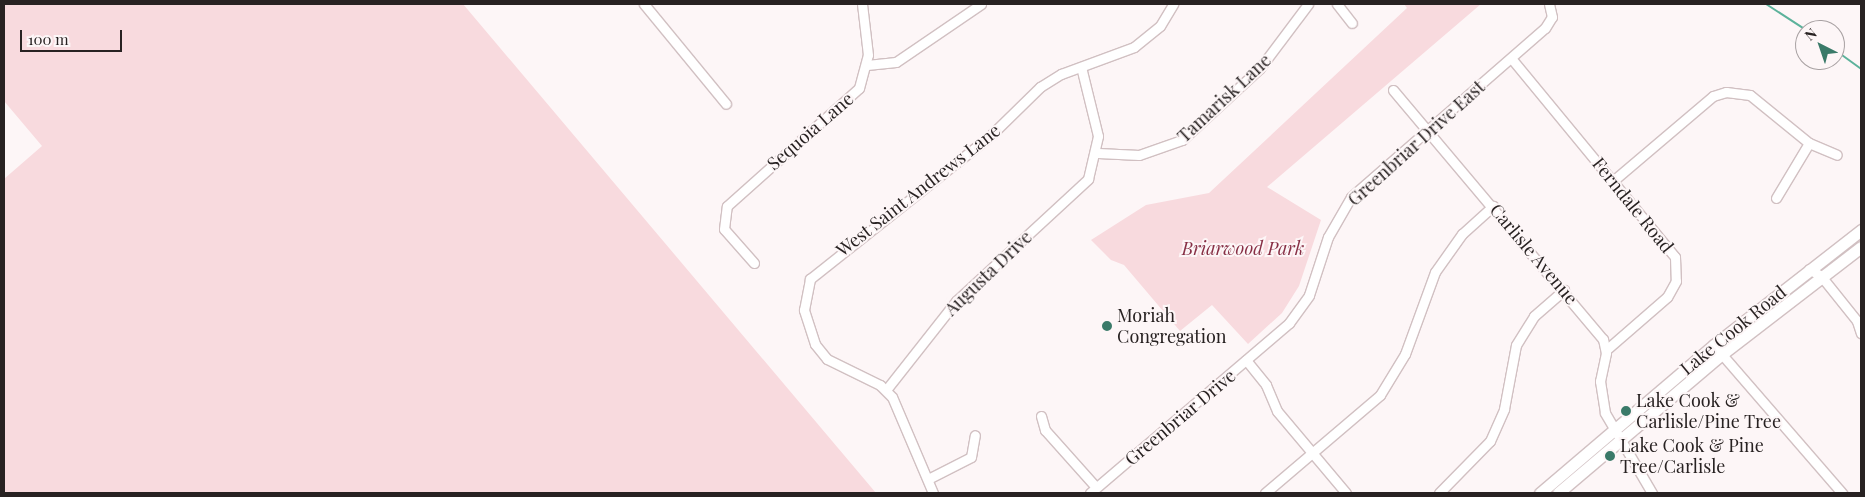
<!DOCTYPE html>
<style>
body{margin:0}
#map{position:relative;width:1865px;height:497px;overflow:hidden;background:#fdf6f7;font-family:"Playfair Display",serif}
div>[style]{position:absolute}
[style*='--x']{left:calc(var(--x)*1px);top:calc(var(--y)*1px);width:calc(var(--w)*1px);rotate:calc(var(--a)*1deg)}
.green>*{inset:0;background:#f8dade}
.stream>*{height:2px;margin:-1px;padding:0 1px;transform-origin:1px;border-radius:1px;background:#5cb29b}
.roads{filter:drop-shadow(1px 0 #d1c0c2) drop-shadow(-1px 0 #d1c0c2) drop-shadow(0 1px #d1c0c2) drop-shadow(0 -1px #d1c0c2)}
.minor>*{height:9px;margin:-4.5px;padding:0 4.5px;transform-origin:4.5px;border-radius:4.5px;background:#fff}
.major>*{height:11px;margin:-5.5px;padding:0 5.5px;transform-origin:5.5px;border-radius:5.5px;background:#fff}
.dots>*{width:14px;height:14px;translate:-50% -50%;box-sizing:border-box;border:2px solid #fdf6f7;border-radius:50%}
span{translate:-50% -50%;white-space:nowrap;text-align:center;line-height:1.15;-webkit-text-stroke:4px #fdf6f7;paint-order:stroke}
.street-label{font-size:18px;color:#282222}
.park-label{font-size:18px;color:#872f45;font-style:italic}
.poi-label{font-size:18px;color:#282222}
.left{translate:0 -50%;text-align:left}
.frame{position:absolute;inset:0;border:5px solid #282222;pointer-events:none}
.north{position:absolute;left:1795px;top:20px;width:50px;height:50px;box-sizing:border-box;background:#fdf6f7;border:1px solid #a8a1a2;border-radius:50%;rotate:319deg;font-size:14px;font-weight:700;line-height:20px;text-align:center;color:#282222}
.north::after{content:'';display:block;margin:auto;width:18px;height:22px;background:#3a7a69;clip-path:polygon(50% 0,100% 100%,50% 72%,0 100%)}
.scale{position:absolute;left:20px;top:30px;width:102px;height:22px;box-sizing:border-box;border:2px solid #282222;border-top:0;padding-left:6px;font-size:15px;line-height:18px;white-space:nowrap;color:#282222;-webkit-text-stroke:4px #fdf6f7;paint-order:stroke}
</style>
<div id="map">
<div class="green">
<div style="clip-path:polygon(4px 4px,463px 4px,876px 493px,4px 493px,4px 179px,42px 146px,4px 101px)"></div>
<div style="clip-path:polygon(1404px 4px,1481px 4px,1267px 187px,1321px 220px,1299px 286px,1282px 313px,1248px 344px,1212px 305px,1180px 331px,1124px 265px,1111px 260px,1091px 240px,1146px 205px,1209px 193px,1407px 8px)"></div>
</div>
<div class="stream">
<div style="--x:1766;--y:4;--w:48;--a:33"></div>
<div style="--x:1835;--y:50;--w:32;--a:36"></div>
</div>
<div class="roads">
<div class="minor">
<div style="--x:644;--y:4;--w:129;--a:50.6"></div>
<div style="--x:1337;--y:4;--w:24;--a:52"></div>
<div style="--x:1511;--y:58;--w:258;--a:50.5"></div>
<div style="--x:1675;--y:257;--w:24;--a:88"></div>
<div style="--x:1676;--y:281;--w:18;--a:119"></div>
<div style="--x:1667;--y:297;--w:81;--a:139"></div>
<div style="--x:867;--y:65;--w:29;--a:-6"></div>
<div style="--x:896;--y:62;--w:103;--a:-34.3"></div>
<div style="--x:1393;--y:90;--w:326;--a:49.9"></div>
<div style="--x:1603;--y:339;--w:14;--a:78"></div>
<div style="--x:1606;--y:353;--w:29;--a:102"></div>
<div style="--x:1600;--y:381;--w:32;--a:81"></div>
<div style="--x:1605;--y:413;--w:93;--a:59.6"></div>
<div style="--x:1098;--y:153;--w:41;--a:2.8"></div>
<div style="--x:1139;--y:155;--w:46;--a:-19.2"></div>
<div style="--x:1182;--y:140;--w:106;--a:-42.7"></div>
<div style="--x:1260;--y:68;--w:80;--a:-53.1"></div>
<div style="--x:1614;--y:180;--w:130;--a:-40.3"></div>
<div style="--x:1713;--y:96;--w:14;--a:-17"></div>
<div style="--x:1726;--y:92;--w:24;--a:7"></div>
<div style="--x:1750;--y:95;--w:76;--a:39.1"></div>
<div style="--x:1809;--y:143;--w:30;--a:23"></div>
<div style="--x:1776;--y:198;--w:64;--a:-59"></div>
<div style="--x:754;--y:263;--w:45;--a:-131.4"></div>
<div style="--x:724;--y:229;--w:23;--a:-83"></div>
<div style="--x:727;--y:206;--w:177;--a:-41.8"></div>
<div style="--x:859;--y:88;--w:34;--a:-75"></div>
<div style="--x:868;--y:55;--w:51;--a:-96.7"></div>
<div style="--x:1809;--y:269;--w:14;--a:30"></div>
<div style="--x:1821;--y:276;--w:58;--a:51.3"></div>
<div style="--x:1857;--y:321;--w:13;--a:72"></div>
<div style="--x:1719;--y:351;--w:188;--a:49.1"></div>
<div style="--x:1246;--y:360;--w:32;--a:51"></div>
<div style="--x:1266;--y:385;--w:28;--a:67"></div>
<div style="--x:1277;--y:411;--w:107;--a:49.9"></div>
<div style="--x:886;--y:390;--w:113;--a:-51.8"></div>
<div style="--x:956;--y:301;--w:180;--a:-42.7"></div>
<div style="--x:1088;--y:179;--w:44;--a:-76.9"></div>
<div style="--x:1098;--y:136;--w:71;--a:-103.8"></div>
<div style="--x:1041;--y:416;--w:15;--a:74"></div>
<div style="--x:1045;--y:430;--w:76;--a:48.2"></div>
<div style="--x:928;--y:479;--w:48;--a:-27.1"></div>
<div style="--x:971;--y:457;--w:22;--a:-80"></div>
<div style="--x:933;--y:493;--w:104;--a:-113.1"></div>
<div style="--x:892;--y:397;--w:17;--a:-135"></div>
<div style="--x:880;--y:385;--w:59;--a:-153.9"></div>
<div style="--x:827;--y:359;--w:19;--a:-129"></div>
<div style="--x:815;--y:344;--w:36;--a:-108"></div>
<div style="--x:804;--y:310;--w:32;--a:-79"></div>
<div style="--x:810;--y:279;--w:231;--a:-38.5"></div>
<div style="--x:991;--y:135;--w:69;--a:-44.4"></div>
<div style="--x:1040;--y:87;--w:25;--a:-32"></div>
<div style="--x:1061;--y:74;--w:78;--a:-20.3"></div>
<div style="--x:1134;--y:47;--w:33;--a:-39"></div>
<div style="--x:1160;--y:26;--w:26;--a:-59"></div>
<div style="--x:1090;--y:493;--w:262;--a:-40.5"></div>
<div style="--x:1289;--y:323;--w:34;--a:-54"></div>
<div style="--x:1309;--y:295;--w:61;--a:-71.9"></div>
<div style="--x:1328;--y:237;--w:46;--a:-60.1"></div>
<div style="--x:1351;--y:197;--w:257;--a:-41.1"></div>
<div style="--x:1545;--y:28;--w:13;--a:-58"></div>
<div style="--x:1552;--y:17;--w:13;--a:-103"></div>
<div style="--x:1265;--y:493;--w:151;--a:-40.4"></div>
<div style="--x:1380;--y:395;--w:48;--a:-58.6"></div>
<div style="--x:1405;--y:354;--w:87;--a:-69.9"></div>
<div style="--x:1435;--y:272;--w:47;--a:-54.6"></div>
<div style="--x:1462;--y:234;--w:42;--a:-42.1"></div>
<div style="--x:1439;--y:493;--w:73;--a:-45.6"></div>
<div style="--x:1490;--y:441;--w:35;--a:-66"></div>
<div style="--x:1504;--y:409;--w:65;--a:-79.4"></div>
<div style="--x:1516;--y:345;--w:34;--a:-58"></div>
<div style="--x:1534;--y:316;--w:40;--a:-41"></div>
</div>
<div class="major">
<div style="--x:1540;--y:493;--w:228;--a:-40.4"></div>
<div style="--x:1714;--y:345;--w:187;--a:-38"></div>
<div style="--x:1558;--y:493;--w:215;--a:-40.3"></div>
<div style="--x:1722;--y:354;--w:175;--a:-37.6"></div>
</div>
</div>
<div class="dots">
<div style="left:1107px;top:326px;background:#3a7a69"></div>
<div style="left:1626px;top:411px;background:#3a7a69"></div>
<div style="left:1610px;top:456px;background:#3a7a69"></div>
</div>
<div class="street-label">
<span style="left:1224px;top:98px;rotate:-43deg">Tamarisk Lane</span>
<span style="left:810px;top:131px;rotate:-41deg">Sequoia Lane</span>
<span style="left:1416px;top:143px;rotate:-42deg">Greenbriar Drive East</span>
<span style="left:918px;top:190px;rotate:-38deg">West Saint Andrews Lane</span>
<span style="left:1633px;top:205px;rotate:51deg">Ferndale Road</span>
<span style="left:1534px;top:254px;rotate:50deg">Carlisle Avenue</span>
<span style="left:988px;top:273px;rotate:-44deg">Augusta Drive</span>
<span style="left:1733px;top:330px;rotate:-39deg">Lake Cook Road</span>
<span style="left:1180px;top:417px;rotate:-40deg">Greenbriar Drive</span>
</div>
<div class="park-label">
<span style="left:1243px;top:248px">Briarwood Park</span>
</div>
<div class="poi-label">
<span class="left" style="left:1117px;top:326px">Moriah<br>Congregation</span>
<span class="left" style="left:1636px;top:411px">Lake Cook &amp;<br>Carlisle/Pine Tree</span>
<span class="left" style="left:1620px;top:456px">Lake Cook &amp; Pine<br>Tree/Carlisle</span>
</div>
<div class="frame"></div>
<div class="north">N</div>
<div class="scale">100 m</div>
</div>
